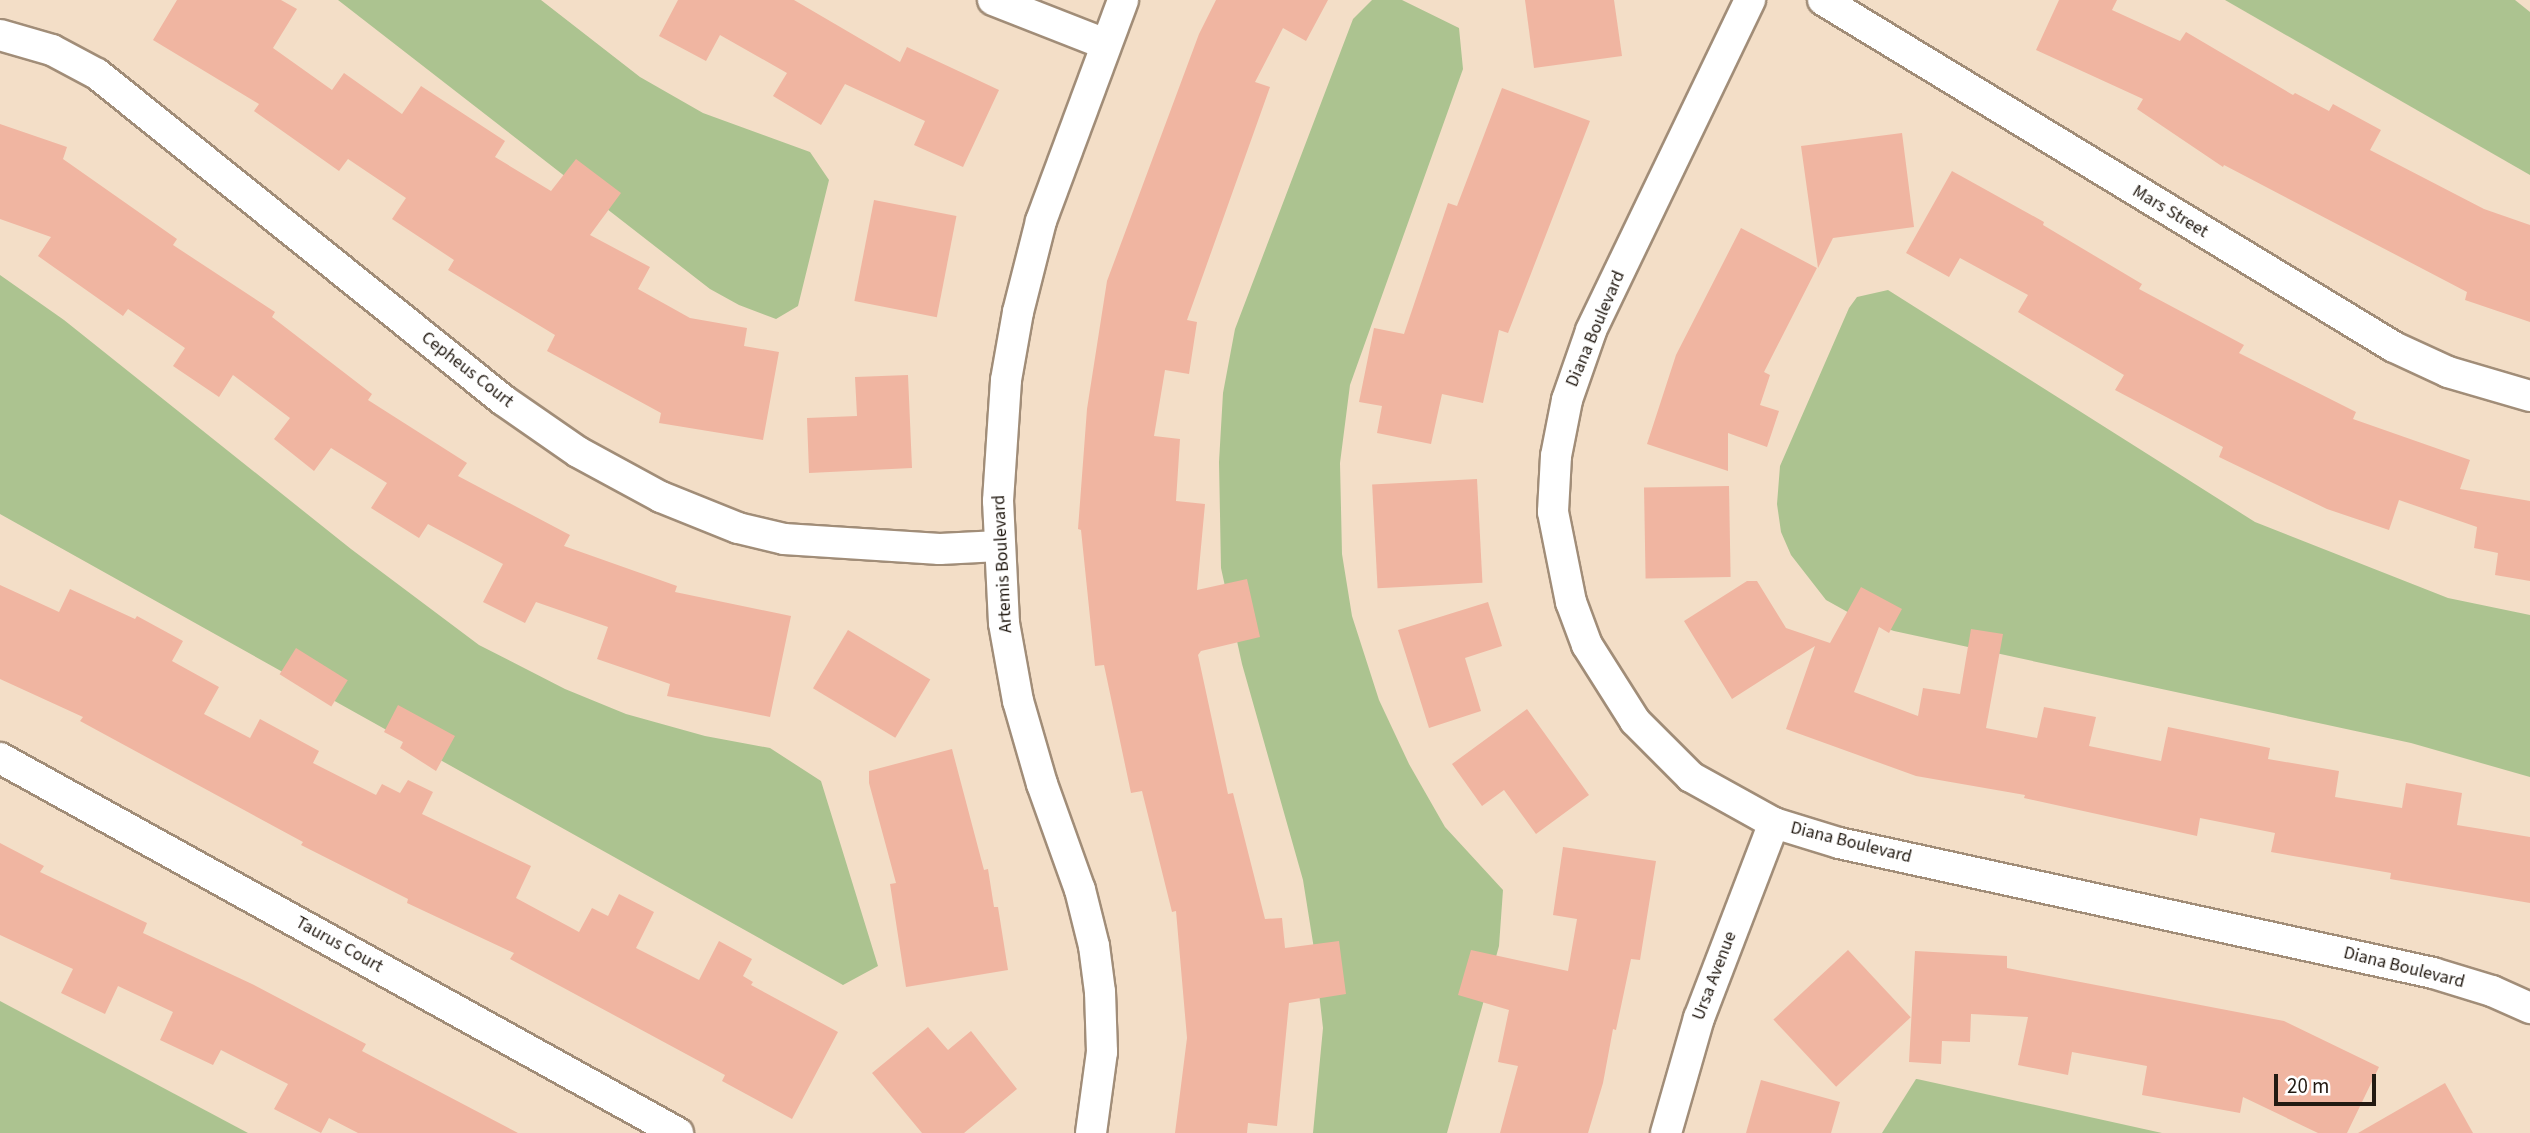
<!DOCTYPE html>
<style>
body{margin:0}
#map{position:relative;width:2530px;height:1133px;overflow:hidden;background:#f3dec7;font-family:"Source Sans 3",sans-serif}
div>[style]{position:absolute}
[style*='--x']{left:calc(var(--x)*1px);top:calc(var(--y)*1px);width:calc(var(--w)*1px);rotate:calc(var(--a)*1deg)}
.water>*{inset:0;background:#acc390}
.building>*{inset:0;background:#f0b5a1;transform-origin:0 0}
.roads{filter:drop-shadow(2px 0 #a18d78) drop-shadow(-2px 0 #a18d78) drop-shadow(0 2px #a18d78) drop-shadow(0 -2px #a18d78)}
.minor>*{height:30px;margin:-15px;padding:0 15px;transform-origin:15px;border-radius:15px;background:#fff}
span{translate:-50% -50%;white-space:nowrap;text-align:center;line-height:1.15;-webkit-text-stroke:5px #fff;paint-order:stroke}
.street-label{font-size:18px;color:#221a12}
.scale{position:absolute;left:2274px;top:1074px;width:102px;height:32px;box-sizing:border-box;border:4px solid #221a12;border-top:0;padding-left:9px;font-size:21px;line-height:24px;white-space:nowrap;color:#221a12;-webkit-text-stroke:5px #fff;paint-order:stroke}
</style>
<div id="map">
<div class="water">
<div style="clip-path:polygon(338px 0,541px 0,640px 77px,703px 113px,810px 152px,829px 180px,798px 306px,776px 319px,739px 305px,710px 289px)"></div>
<div style="clip-path:polygon(1372px 0,1402px 0,1459px 28px,1463px 69px,1350px 385px,1340px 463px,1342px 554px,1352px 616px,1379px 700px,1409px 764px,1445px 827px,1503px 890px,1499px 946px,1447px 1133px,1313px 1133px,1323px 1028px,1314px 949px,1303px 880px,1242px 664px,1221px 568px,1219px 462px,1223px 393px,1235px 329px,1353px 19px)"></div>
<div style="clip-path:polygon(2225px 0,2515px 0,2530px 12px,2530px 175px)"></div>
<div style="clip-path:polygon(0 275px,64px 320px,351px 549px,479px 645px,565px 689px,626px 714px,705px 736px,770px 748px,821px 781px,878px 966px,843px 985px,0 514px)"></div>
<div style="clip-path:polygon(1888px 290px,2255px 522px,2448px 598px,2530px 615px,2530px 777px,2411px 743px,1894px 631px,1862px 620px,1826px 600px,1791px 555px,1781px 532px,1777px 504px,1780px 466px,1849px 308px,1857px 297px)"></div>
<div style="clip-path:polygon(0 1001px,248px 1133px,0 1133px)"></div>
<div style="clip-path:polygon(1916px 1079px,1917px 1079px,2162px 1133px,1882px 1133px)"></div>
</div>
<div class="building">
<div style="clip-path:polygon(177px 0,281px 0,297px 9px,273px 48px,332px 90px,344px 73px,402px 114px,421px 86px,505px 141px,495px 157px,551px 191px,576px 159px,621px 193px,590px 235px,650px 267px,638px 289px,690px 318px,747px 328px,744px 346px,779px 352px,763px 440px,659px 423px,661px 413px,547px 351px,555px 335px,448px 270px,454px 260px,392px 219px,406px 198px,348px 159px,339px 171px,254px 111px,259px 104px,153px 40px)"></div>
<div style="clip-path:polygon(678px 0,794px 0,900px 62px,907px 47px,999px 90px,963px 167px,914px 145px,925px 121px,845px 84px,821px 125px,773px 96px,787px 73px,720px 35px,706px 61px,659px 36px)"></div>
<div style="clip-path:polygon(1216px 0,1328px 0,1306px 41px,1283px 28px,1255px 82px,1270px 87px,1187px 320px,1197px 322px,1189px 374px,1165px 370px,1154px 436px,1180px 439px,1176px 501px,1205px 504px,1197px 590px,1247px 579px,1260px 637px,1201px 651px,1198px 655px,1228px 794px,1233px 793px,1265px 919px,1282px 918px,1285px 948px,1339px 941px,1346px 994px,1289px 1003px,1277px 1126px,1248px 1123px,1247px 1133px,1175px 1133px,1187px 1038px,1176px 911px,1172px 912px,1142px 791px,1131px 793px,1104px 665px,1095px 666px,1081px 530px,1078px 529px,1087px 409px,1107px 281px,1199px 34px)"></div>
<div style="clip-path:polygon(1525px 0,1614px 0,1622px 56px,1534px 68px)"></div>
<div style="clip-path:polygon(2059px 0,2117px 0,2112px 10px,2180px 41px,2186px 32px,2293px 95px,2295px 93px,2329px 111px,2333px 104px,2381px 130px,2370px 150px,2484px 209px,2530px 225px,2530px 322px,2465px 300px,2467px 292px,2224px 165px,2223px 167px,2137px 109px,2143px 99px,2036px 50px)"></div>
<div style="clip-path:polygon(1502px 88px,1590px 121px,1508px 333px,1499px 330px,1483px 403px,1442px 394px,1431px 444px,1377px 433px,1382px 406px,1359px 402px,1374px 328px,1404px 334px,1448px 203px,1457px 206px)"></div>
<div style="clip-path:polygon(0 124px,67px 147px,63px 159px,177px 239px,173px 245px,275px 312px,272px 317px,372px 394px,368px 400px,467px 463px,458px 476px,570px 535px,564px 546px,677px 586px,675px 592px,791px 616px,770px 717px,667px 696px,670px 684px,597px 659px,608px 627px,536px 602px,525px 623px,483px 602px,503px 564px,428px 524px,419px 538px,371px 508px,387px 483px,331px 448px,314px 471px,274px 439px,290px 418px,233px 375px,219px 397px,173px 366px,185px 348px,128px 309px,123px 316px,38px 256px,51px 237px,0 219px)"></div>
<div style="clip-path:polygon(1902px 133px,1914px 227px,1833px 238px,1818px 268px,1801px 146px)"></div>
<div style="clip-path:polygon(1952px 171px,2044px 222px,2043px 225px,2142px 284px,2139px 289px,2244px 345px,2239px 353px,2356px 412px,2353px 419px,2470px 460px,2460px 489px,2530px 501px,2530px 581px,2495px 575px,2498px 553px,2474px 548px,2477px 527px,2399px 500px,2389px 530px,2327px 509px,2219px 457px,2223px 447px,2115px 390px,2124px 375px,2018px 312px,2028px 295px,1960px 258px,1949px 277px,1906px 253px)"></div>
<div style="left:874px;top:200px;width:84px;height:103px;rotate:11deg"></div>
<div style="clip-path:polygon(1741px 228px,1817px 268px,1764px 372px,1770px 375px,1760px 405px,1779px 411px,1767px 447px,1728px 433px,1728px 471px,1647px 444px,1676px 355px)"></div>
<div style="clip-path:polygon(908px 375px,912px 468px,809px 473px,807px 418px,857px 416px,855px 377px)"></div>
<div style="left:1477px;top:479px;width:104px;height:105px;rotate:87deg"></div>
<div style="left:1729px;top:486px;width:91px;height:85px;rotate:89deg"></div>
<div style="clip-path:polygon(1747px 581px,1757px 581px,1786px 628px,1830px 643px,1861px 587px,1902px 609px,1889px 633px,1879px 627px,1854px 692px,1918px 716px,1923px 688px,1960px 694px,1971px 629px,2003px 634px,1986px 728px,2037px 738px,2044px 707px,2096px 717px,2089px 746px,2161px 761px,2168px 727px,2270px 748px,2268px 759px,2339px 771px,2335px 797px,2402px 808px,2406px 783px,2462px 793px,2457px 825px,2530px 837px,2530px 903px,2390px 879px,2391px 873px,2271px 852px,2275px 833px,2200px 818px,2197px 836px,2024px 798px,2025px 795px,1916px 776px,1786px 729px,1815px 646px,1732px 699px,1684px 621px)"></div>
<div style="clip-path:polygon(0 585px,59px 612px,70px 589px,135px 619px,137px 616px,183px 641px,172px 661px,219px 687px,204px 714px,250px 738px,260px 719px,319px 751px,313px 763px,376px 795px,382px 784px,400px 793px,408px 780px,433px 792px,422px 814px,531px 866px,516px 898px,579px 932px,592px 908px,608px 916px,619px 894px,654px 912px,636px 948px,699px 980px,719px 941px,752px 959px,743px 976px,753px 982px,751px 985px,838px 1032px,792px 1119px,722px 1081px,725px 1075px,510px 959px,514px 953px,407px 903px,408px 899px,301px 845px,303px 842px,80px 721px,83px 717px,0 679px)"></div>
<div style="clip-path:polygon(1488px 602px,1502px 646px,1465px 658px,1481px 711px,1429px 728px,1398px 630px)"></div>
<div style="left:848px;top:630px;width:96px;height:68px;rotate:31deg"></div>
<div style="left:296px;top:648px;width:61px;height:31px;rotate:32deg"></div>
<div style="clip-path:polygon(398px 705px,455px 736px,436px 771px,400px 748px,403px 742px,384px 732px)"></div>
<div style="clip-path:polygon(1527px 709px,1589px 795px,1536px 834px,1504px 790px,1482px 806px,1452px 764px)"></div>
<div style="clip-path:polygon(952px 749px,984px 870px,988px 869px,994px 907px,998px 907px,1008px 970px,906px 987px,890px 884px,896px 883px,869px 783px,869px 771px)"></div>
<div style="clip-path:polygon(0 843px,44px 866px,40px 872px,147px 923px,143px 933px,252px 984px,366px 1044px,362px 1051px,518px 1133px,358px 1133px,329px 1118px,321px 1133px,274px 1109px,288px 1084px,221px 1050px,213px 1065px,160px 1040px,173px 1012px,118px 986px,105px 1014px,61px 993px,73px 969px,0 935px)"></div>
<div style="clip-path:polygon(1563px 847px,1656px 861px,1640px 960px,1631px 959px,1616px 1030px,1613px 1029px,1603px 1083px,1588px 1133px,1500px 1133px,1518px 1066px,1498px 1062px,1509px 1010px,1458px 995px,1471px 950px,1568px 971px,1577px 919px,1553px 915px)"></div>
<div style="left:1848px;top:950px;width:92px;height:102px;rotate:47deg"></div>
<div style="clip-path:polygon(1915px 951px,2007px 956px,2007px 968px,2284px 1021px,2379px 1067px,2347px 1133px,2318px 1133px,2243px 1097px,2240px 1113px,2142px 1095px,2147px 1066px,2072px 1052px,2068px 1075px,2018px 1065px,2028px 1017px,1971px 1014px,1970px 1042px,1942px 1041px,1941px 1064px,1909px 1062px)"></div>
<div style="clip-path:polygon(928px 1027px,948px 1050px,971px 1031px,1017px 1089px,964px 1133px,922px 1133px,872px 1073px)"></div>
<div style="clip-path:polygon(1761px 1080px,1840px 1102px,1831px 1133px,1746px 1133px)"></div>
<div style="clip-path:polygon(2445px 1083px,2473px 1133px,2358px 1133px)"></div>
</div>
<div class="roads">
<div class="minor">
<div style="--x:993;--y:0;--w:120;--a:21.4"></div>
<div style="--x:1750;--y:0;--w:367;--a:115.7"></div>
<div style="--x:1591;--y:331;--w:73;--a:109.2"></div>
<div style="--x:1567;--y:400;--w:57;--a:101.1"></div>
<div style="--x:1556;--y:456;--w:56;--a:93.1"></div>
<div style="--x:1553;--y:512;--w:92;--a:78.7"></div>
<div style="--x:1571;--y:602;--w:46;--a:69.6"></div>
<div style="--x:1587;--y:645;--w:90;--a:57.7"></div>
<div style="--x:1635;--y:721;--w:79;--a:45"></div>
<div style="--x:1691;--y:777;--w:95;--a:29"></div>
<div style="--x:1774;--y:823;--w:68;--a:17.1"></div>
<div style="--x:1839;--y:843;--w:608;--a:12.34"></div>
<div style="--x:2433;--y:973;--w:62;--a:17"></div>
<div style="--x:2492;--y:991;--w:42;--a:24.1"></div>
<div style="--x:1823;--y:0;--w:668;--a:31.29"></div>
<div style="--x:2394;--y:347;--w:60;--a:24.8"></div>
<div style="--x:2448;--y:372;--w:85;--a:16.3"></div>
<div style="--x:0;--y:35;--w:54;--a:16.1"></div>
<div style="--x:52;--y:50;--w:51;--a:28.1"></div>
<div style="--x:97;--y:74;--w:521;--a:38.76"></div>
<div style="--x:503;--y:400;--w:91;--a:34.7"></div>
<div style="--x:578;--y:452;--w:94;--a:28.5"></div>
<div style="--x:661;--y:497;--w:83;--a:21.9"></div>
<div style="--x:738;--y:528;--w:47;--a:13.4"></div>
<div style="--x:784;--y:539;--w:156;--a:3.7"></div>
<div style="--x:940;--y:549;--w:59;--a:-2.9"></div>
<div style="--x:0;--y:758;--w:775;--a:28.95"></div>
<div style="--x:1091;--y:1133;--w:82;--a:-82.3"></div>
<div style="--x:1102;--y:1052;--w:60;--a:-91.9"></div>
<div style="--x:1100;--y:992;--w:46;--a:-97.4"></div>
<div style="--x:1094;--y:946;--w:58;--a:-104"></div>
<div style="--x:1080;--y:890;--w:113;--a:-109.7"></div>
<div style="--x:1042;--y:784;--w:86;--a:-106.1"></div>
<div style="--x:1018;--y:701;--w:79;--a:-100.2"></div>
<div style="--x:1004;--y:623;--w:122;--a:-92.8"></div>
<div style="--x:998;--y:501;--w:121;--a:-86.2"></div>
<div style="--x:1006;--y:380;--w:69;--a:-80"></div>
<div style="--x:1018;--y:312;--w:94;--a:-75.8"></div>
<div style="--x:1041;--y:221;--w:236;--a:-69.6"></div>
<div style="--x:1666;--y:1133;--w:120;--a:-74"></div>
<div style="--x:1699;--y:1018;--w:209;--a:-69"></div>
</div>
</div>
<div class="street-label">
<span style="left:2170px;top:212px;rotate:31deg">Mars Street</span>
<span style="left:1596px;top:329px;rotate:-67deg">Diana Boulevard</span>
<span style="left:467px;top:370px;rotate:38deg">Cepheus Court</span>
<span style="left:1003px;top:564px;rotate:-93deg">Artemis Boulevard</span>
<span style="left:1851px;top:843px;rotate:14deg">Diana Boulevard</span>
<span style="left:339px;top:945px;rotate:29deg">Taurus Court</span>
<span style="left:2404px;top:968px;rotate:14deg">Diana Boulevard</span>
<span style="left:1715px;top:976px;rotate:-69deg">Ursa Avenue</span>
</div>
<div class="scale">20 m</div>
</div>
